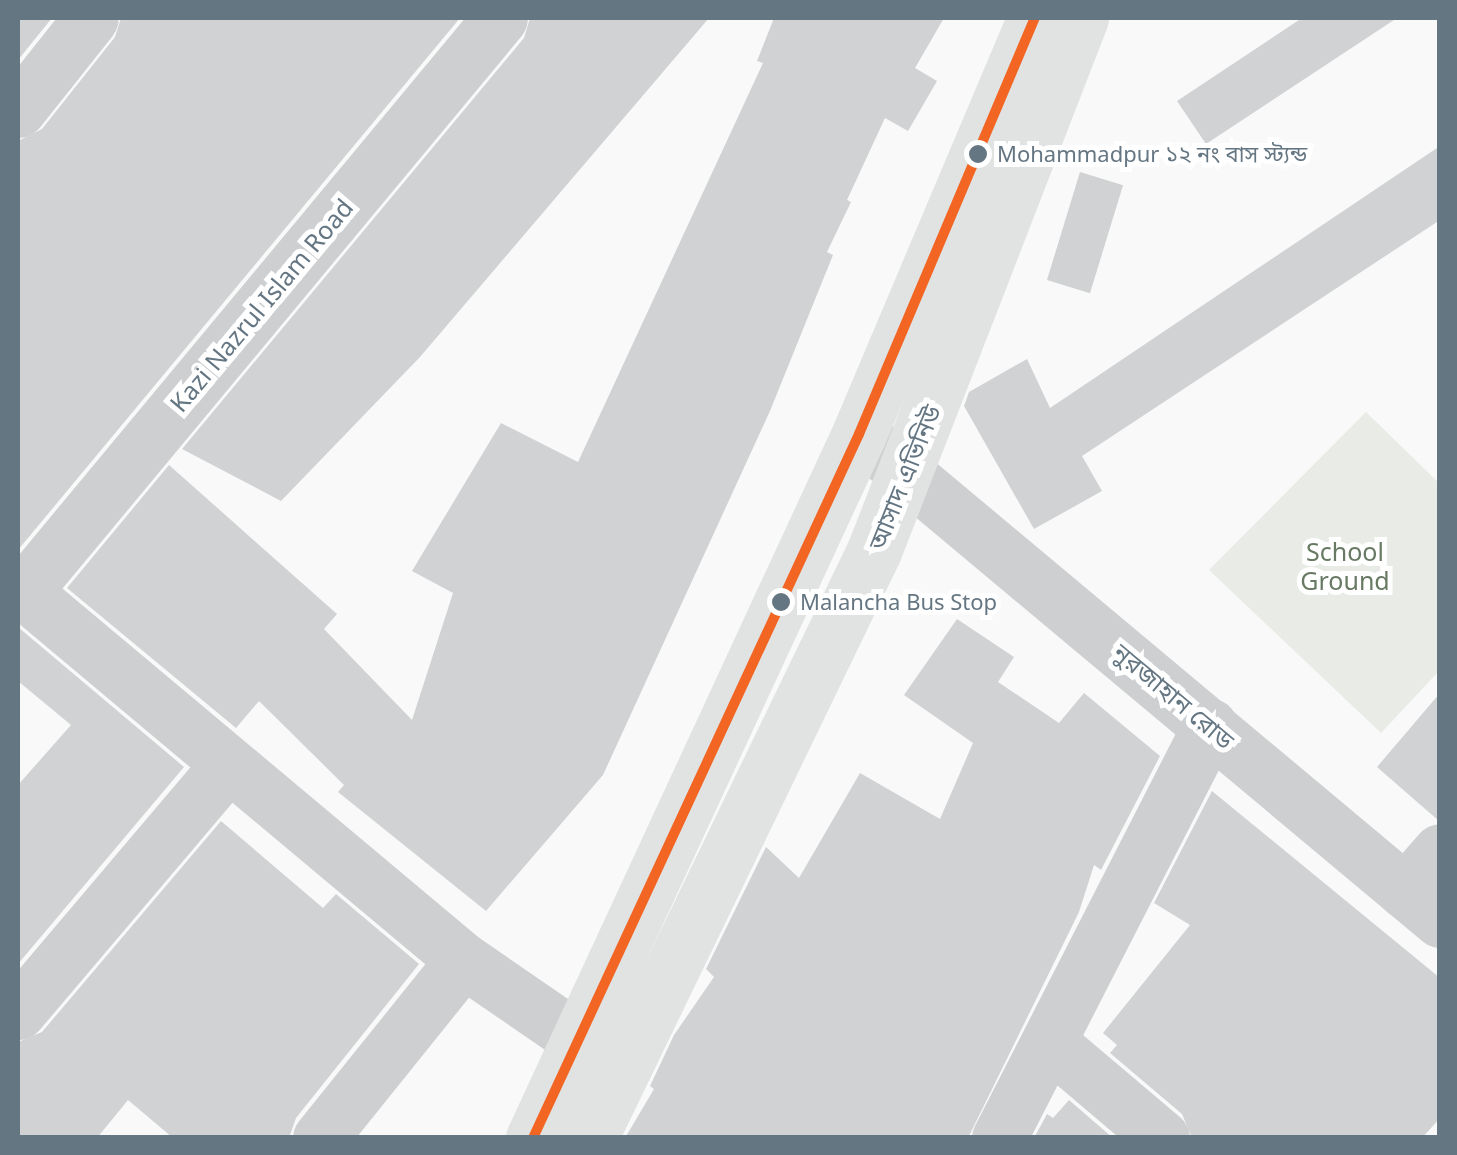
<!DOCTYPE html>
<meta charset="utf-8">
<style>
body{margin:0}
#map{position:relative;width:1457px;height:1155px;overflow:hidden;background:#f9f9f9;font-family:"Noto Sans","Noto Sans Bengali",sans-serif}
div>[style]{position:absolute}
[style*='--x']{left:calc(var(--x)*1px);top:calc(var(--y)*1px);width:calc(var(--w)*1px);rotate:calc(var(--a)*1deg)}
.green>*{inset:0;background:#e8ebe6}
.building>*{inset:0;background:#d0d2d3;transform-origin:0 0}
.minor>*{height:55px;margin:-27.5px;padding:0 27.5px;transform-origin:27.5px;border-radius:27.5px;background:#cecfd0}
.major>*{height:55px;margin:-27.5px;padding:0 27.5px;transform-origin:27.5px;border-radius:27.5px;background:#e1e2e2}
.bus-1>*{height:10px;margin:-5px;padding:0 5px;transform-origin:5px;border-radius:5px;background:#f26522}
.dots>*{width:28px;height:28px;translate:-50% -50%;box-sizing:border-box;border:5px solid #fff;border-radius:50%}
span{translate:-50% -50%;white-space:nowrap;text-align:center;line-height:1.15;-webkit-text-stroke:10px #fff;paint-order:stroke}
.bus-label{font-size:22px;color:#657683}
.left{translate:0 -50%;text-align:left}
.street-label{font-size:25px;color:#657683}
.park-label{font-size:25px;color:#687a64}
.frame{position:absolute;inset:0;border:20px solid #657683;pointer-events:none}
</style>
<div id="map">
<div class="green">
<div style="clip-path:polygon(1366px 412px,1440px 484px,1439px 671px,1381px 733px,1209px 570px)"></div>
</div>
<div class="building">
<div style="clip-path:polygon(18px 18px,52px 18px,18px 60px)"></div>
<div style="clip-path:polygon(121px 18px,460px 18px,18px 550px,18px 141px,42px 129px,115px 37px)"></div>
<div style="clip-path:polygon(530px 18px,709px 18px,420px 357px,281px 501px,182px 449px,524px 38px)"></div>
<div style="clip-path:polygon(774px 18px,944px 18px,915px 68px,937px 81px,908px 131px,885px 118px,847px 200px,851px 202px,827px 252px,833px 255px,770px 411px,603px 775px,486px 911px,338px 792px,344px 785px,259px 701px,236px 728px,67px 588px,169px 465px,337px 614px,324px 629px,412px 720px,453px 593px,412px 571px,501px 423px,578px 462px,763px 63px,757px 61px)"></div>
<div style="clip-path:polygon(1302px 18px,1397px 18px,1206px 144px,1177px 101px)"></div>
<div style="clip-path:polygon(1440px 146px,1440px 220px,1082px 456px,1102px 491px,1034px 529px,964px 406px,969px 392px,1027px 359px,1050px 408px)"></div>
<div style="left:1080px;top:172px;width:45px;height:113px;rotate:17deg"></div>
<div style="clip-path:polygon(957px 619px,1014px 657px,998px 682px,1059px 723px,1084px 693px,1160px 756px,1101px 870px,1094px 865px,1079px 912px,968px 1138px,625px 1138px,654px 1089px,650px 1086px,674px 1035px,714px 977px,706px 969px,766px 847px,799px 878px,860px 773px,940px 819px,973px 743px,904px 695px)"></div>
<div style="clip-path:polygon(18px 627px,184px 767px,18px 964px,18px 785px,71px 725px,18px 681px)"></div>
<div style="clip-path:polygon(1440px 693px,1440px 821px,1439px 821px,1377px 767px)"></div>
<div style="clip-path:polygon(1212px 791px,1440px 978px,1440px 1118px,1422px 1138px,1192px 1138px,1182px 1114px,1110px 1053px,1117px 1045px,1103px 1033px,1190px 925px,1154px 903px)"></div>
<div style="clip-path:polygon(221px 821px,323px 908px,336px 894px,419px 964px,296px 1118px,289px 1138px,173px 1138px,128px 1100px,97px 1138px,18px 1138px,18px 1042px,42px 1032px)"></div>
<div style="clip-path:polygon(1069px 1100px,1113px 1138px,1034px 1138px,1047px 1114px,1053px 1118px)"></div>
</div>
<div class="minor">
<div style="--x:18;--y:110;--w:117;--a:-51.6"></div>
<div style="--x:871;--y:444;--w:742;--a:39.91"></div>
<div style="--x:18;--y:587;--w:581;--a:39.97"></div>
<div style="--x:463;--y:960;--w:187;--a:34.5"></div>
<div style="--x:23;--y:592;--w:746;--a:-50.27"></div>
<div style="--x:1405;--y:891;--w:53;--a:-48.8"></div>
<div style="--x:18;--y:1012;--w:325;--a:-49.7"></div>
<div style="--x:1050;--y:1043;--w:147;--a:40.3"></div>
<div style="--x:320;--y:1138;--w:228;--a:-51.2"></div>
<div style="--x:999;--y:1138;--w:463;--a:-62.9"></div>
</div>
<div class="major">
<div style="--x:533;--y:1138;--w:776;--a:-65.15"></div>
<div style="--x:859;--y:434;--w:452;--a:-67.1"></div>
<div style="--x:590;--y:1138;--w:652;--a:-64.18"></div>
<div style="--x:874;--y:551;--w:572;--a:-68.78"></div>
</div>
<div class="bus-1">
<div style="--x:533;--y:1138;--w:776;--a:-65.15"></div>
<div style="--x:859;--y:434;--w:452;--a:-67.1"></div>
</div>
<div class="dots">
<div style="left:978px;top:154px;background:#657683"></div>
<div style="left:781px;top:602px;background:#657683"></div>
</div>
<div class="bus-label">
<span class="left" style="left:997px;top:154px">Mohammadpur ১২ নং বাস স্ট্যন্ড</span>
<span class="left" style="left:800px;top:602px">Malancha Bus Stop</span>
</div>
<div class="street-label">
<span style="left:261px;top:305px;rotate:-50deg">Kazi Nazrul Islam Road</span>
<span style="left:904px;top:477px;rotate:-68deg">আসাদ এভিনিউ</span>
<span style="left:1174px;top:696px;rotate:40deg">নুরজাহান রোড</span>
</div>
<div class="park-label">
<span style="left:1345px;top:566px">School<br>Ground</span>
</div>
<div class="frame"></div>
</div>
